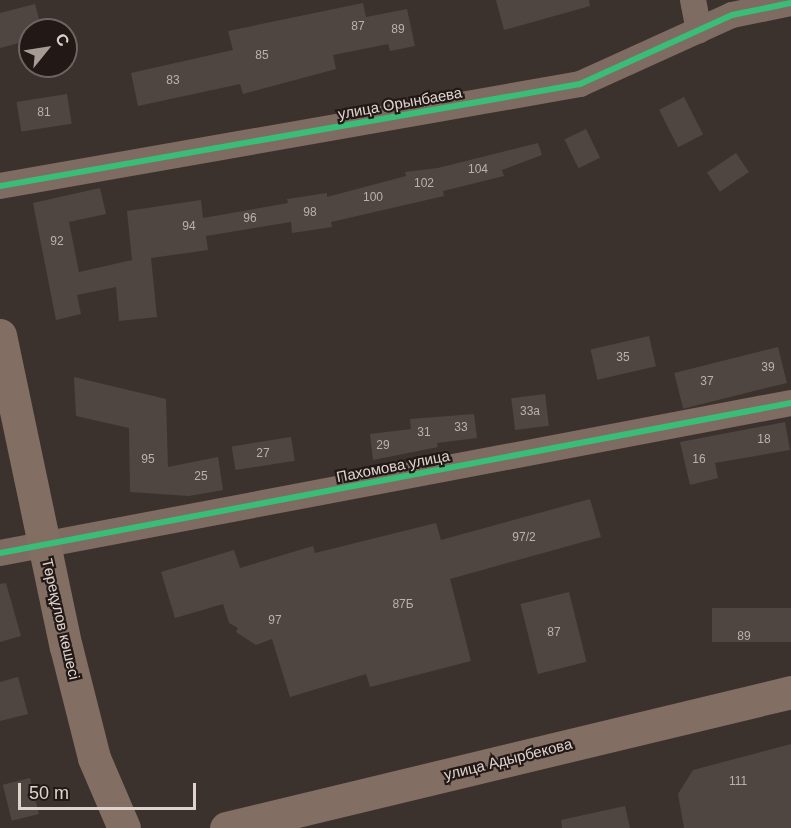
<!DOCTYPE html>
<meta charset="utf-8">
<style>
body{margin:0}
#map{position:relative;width:791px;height:828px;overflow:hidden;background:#3c322d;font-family:Helvetica,sans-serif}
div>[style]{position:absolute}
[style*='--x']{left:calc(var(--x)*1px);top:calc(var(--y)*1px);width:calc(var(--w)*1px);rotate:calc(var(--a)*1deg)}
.building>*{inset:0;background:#4f4642;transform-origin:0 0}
.minor>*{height:26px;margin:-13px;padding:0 13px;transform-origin:13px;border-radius:13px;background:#7e6c63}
.secondary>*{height:33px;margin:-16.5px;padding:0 16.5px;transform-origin:16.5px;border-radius:16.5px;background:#836e64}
.cycleway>*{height:6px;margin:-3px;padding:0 3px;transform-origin:3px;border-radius:3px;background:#3abd76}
span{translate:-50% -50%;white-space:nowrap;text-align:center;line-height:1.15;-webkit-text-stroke:4.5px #221916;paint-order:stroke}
.number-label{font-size:12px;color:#bcb0ab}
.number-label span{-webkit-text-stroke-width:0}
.street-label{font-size:15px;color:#e0d3ce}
.north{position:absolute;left:18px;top:18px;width:60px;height:60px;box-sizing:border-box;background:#221916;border:2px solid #6e6360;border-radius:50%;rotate:60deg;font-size:16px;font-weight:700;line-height:24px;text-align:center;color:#e0d3ce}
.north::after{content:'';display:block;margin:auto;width:21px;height:27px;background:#a79b96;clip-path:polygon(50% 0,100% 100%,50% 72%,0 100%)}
.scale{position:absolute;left:18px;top:783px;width:178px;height:27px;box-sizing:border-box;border:3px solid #e0d3ce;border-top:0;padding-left:8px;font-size:18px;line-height:21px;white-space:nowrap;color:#e0d3ce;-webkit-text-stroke:4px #221916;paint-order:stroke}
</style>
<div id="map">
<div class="building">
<div style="clip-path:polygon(496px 0,589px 0,590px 6px,504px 30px)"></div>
<div style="clip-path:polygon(363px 3px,366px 17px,407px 9px,415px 46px,390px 51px,388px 44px,333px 55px,336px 69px,243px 94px,240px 84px,138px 106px,131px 73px,233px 50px,228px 31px)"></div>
<div style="clip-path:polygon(35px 4px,42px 30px,30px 30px,30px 40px,0 48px,0 13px)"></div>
<div style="left:67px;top:94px;width:30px;height:51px;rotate:81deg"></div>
<div style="left:684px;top:97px;width:42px;height:28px;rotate:63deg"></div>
<div style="left:586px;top:129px;width:32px;height:24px;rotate:64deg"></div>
<div style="clip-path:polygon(538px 143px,542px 155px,502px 170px,504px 176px,443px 191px,444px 196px,331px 222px,332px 227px,292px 233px,291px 222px,206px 236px,208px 250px,151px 258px,157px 317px,119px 321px,116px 287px,77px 295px,81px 314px,56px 320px,33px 203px,100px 188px,106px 214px,69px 222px,79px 272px,132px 260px,127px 211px,201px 200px,203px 218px,288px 203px,287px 199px,327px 193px,327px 197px,406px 176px,405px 172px,438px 168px)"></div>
<div style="left:736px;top:153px;width:23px;height:35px;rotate:56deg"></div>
<div style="left:649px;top:336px;width:31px;height:60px;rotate:77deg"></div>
<div style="left:778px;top:347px;width:37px;height:107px;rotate:76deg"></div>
<div style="clip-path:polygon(74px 377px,166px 399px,168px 467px,218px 457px,223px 490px,189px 496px,130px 492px,129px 428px,76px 416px)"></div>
<div style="left:545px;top:394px;width:32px;height:34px;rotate:83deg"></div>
<div style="clip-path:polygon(474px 414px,477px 438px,437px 443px,438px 447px,373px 460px,370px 434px,411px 429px,410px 419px)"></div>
<div style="clip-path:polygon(785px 422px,790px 450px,715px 463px,718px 478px,690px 485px,680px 442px)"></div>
<div style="left:291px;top:437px;width:24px;height:60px;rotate:81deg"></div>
<div style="clip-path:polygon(590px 499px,601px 537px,450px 579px,471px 661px,370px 687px,366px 674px,290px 697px,272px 639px,256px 645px,236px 632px,238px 628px,229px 623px,223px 604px,175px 618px,161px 572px,234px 550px,240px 568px,313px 546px,315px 553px,436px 523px,441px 540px)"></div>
<div style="clip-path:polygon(6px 583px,21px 636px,0 642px,0 584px)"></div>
<div style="left:569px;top:592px;width:72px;height:50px;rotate:76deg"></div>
<div style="left:791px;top:608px;width:34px;height:79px;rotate:90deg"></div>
<div style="clip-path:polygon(18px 677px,28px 714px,0 721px,0 682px)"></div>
<div style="clip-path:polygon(791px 744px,791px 828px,684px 828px,678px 794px,693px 770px)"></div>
<div style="left:30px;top:778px;width:37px;height:28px;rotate:76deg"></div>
<div style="clip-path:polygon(625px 806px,630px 828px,562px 828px,561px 820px)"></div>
</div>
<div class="minor">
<div style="--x:693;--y:0;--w:31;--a:79"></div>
<div style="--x:0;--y:186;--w:589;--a:-9.97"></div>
<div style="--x:580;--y:84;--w:167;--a:-24.4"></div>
<div style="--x:732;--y:15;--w:60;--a:-11.5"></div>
<div style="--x:0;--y:553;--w:805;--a:-10.74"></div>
</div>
<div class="secondary">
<div style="--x:0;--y:335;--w:319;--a:78.1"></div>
<div style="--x:66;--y:647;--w:114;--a:75.8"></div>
<div style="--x:94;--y:758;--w:76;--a:66.8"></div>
<div style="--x:226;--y:828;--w:581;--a:-13.53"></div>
</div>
<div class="cycleway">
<div style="--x:0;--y:186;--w:589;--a:-9.97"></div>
<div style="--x:580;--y:84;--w:167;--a:-24.4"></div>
<div style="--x:732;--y:15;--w:60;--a:-11.5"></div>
<div style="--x:0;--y:553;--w:805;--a:-10.74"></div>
</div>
<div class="number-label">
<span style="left:358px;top:27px">87</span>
<span style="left:398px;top:30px">89</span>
<span style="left:262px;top:56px">85</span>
<span style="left:173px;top:81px">83</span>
<span style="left:44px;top:113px">81</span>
<span style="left:478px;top:170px">104</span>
<span style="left:424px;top:184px">102</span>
<span style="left:373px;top:198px">100</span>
<span style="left:310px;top:213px">98</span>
<span style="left:250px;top:219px">96</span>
<span style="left:189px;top:227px">94</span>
<span style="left:57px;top:242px">92</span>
<span style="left:623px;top:358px">35</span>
<span style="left:768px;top:368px">39</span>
<span style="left:707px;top:382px">37</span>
<span style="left:530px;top:412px">33а</span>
<span style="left:461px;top:428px">33</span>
<span style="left:424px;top:433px">31</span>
<span style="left:764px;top:440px">18</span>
<span style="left:383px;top:446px">29</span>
<span style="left:263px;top:454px">27</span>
<span style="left:148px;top:460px">95</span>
<span style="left:699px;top:460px">16</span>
<span style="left:201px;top:477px">25</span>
<span style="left:524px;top:538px">97/2</span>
<span style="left:403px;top:605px">87Б</span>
<span style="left:275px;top:621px">97</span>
<span style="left:554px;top:633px">87</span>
<span style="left:744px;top:637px">89</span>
<span style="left:738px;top:782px">111</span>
</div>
<div class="street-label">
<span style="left:400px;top:103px;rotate:-10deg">улица Орынбаева</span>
<span style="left:393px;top:466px;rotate:-11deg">Пахомова улица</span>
<span style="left:61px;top:619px;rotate:77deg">Төреқұлов көшесі</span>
<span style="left:508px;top:759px;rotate:-14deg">улица Адырбекова</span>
</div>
<div class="north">С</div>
<div class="scale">50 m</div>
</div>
